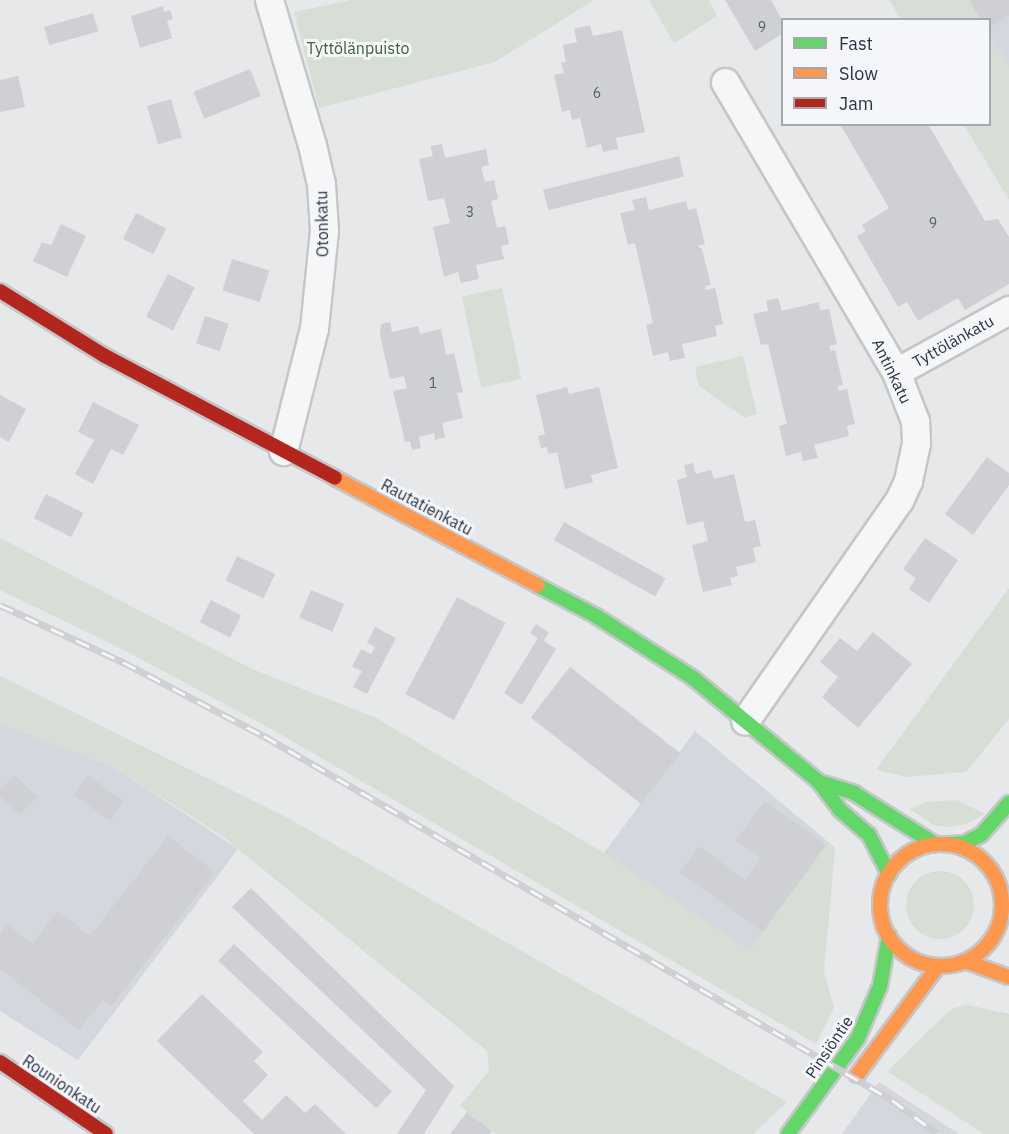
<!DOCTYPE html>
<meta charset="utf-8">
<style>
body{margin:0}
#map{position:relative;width:1009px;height:1134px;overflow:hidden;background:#e6e8ea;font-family:"IBM Plex Sans",sans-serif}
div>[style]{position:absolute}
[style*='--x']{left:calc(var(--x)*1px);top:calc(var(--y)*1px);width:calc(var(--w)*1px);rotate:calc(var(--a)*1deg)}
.built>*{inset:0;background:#d4d7dd}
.green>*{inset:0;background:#d6ded6;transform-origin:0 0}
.round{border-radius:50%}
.building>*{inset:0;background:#ced0d3;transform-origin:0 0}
.roads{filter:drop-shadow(2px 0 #c4c6c8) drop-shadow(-2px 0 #c4c6c8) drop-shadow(0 2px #c4c6c8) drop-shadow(0 -2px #c4c6c8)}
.street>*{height:27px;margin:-13.5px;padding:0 13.5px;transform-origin:13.5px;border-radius:13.5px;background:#f5f6f7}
.fast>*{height:14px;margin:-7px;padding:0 7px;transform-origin:7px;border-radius:7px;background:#63d668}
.slow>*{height:14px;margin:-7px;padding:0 7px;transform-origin:7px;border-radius:7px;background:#ff974d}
.slow>.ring{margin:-7px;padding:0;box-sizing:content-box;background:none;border:14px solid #ff974d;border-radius:50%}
.jam>*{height:14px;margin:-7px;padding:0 7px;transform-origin:7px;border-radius:7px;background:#b3261e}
.rail>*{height:7px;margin-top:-3.5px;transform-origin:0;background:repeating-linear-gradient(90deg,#f4f6f9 0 14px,#cecfd2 0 28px);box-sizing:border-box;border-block:2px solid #cecfd2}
span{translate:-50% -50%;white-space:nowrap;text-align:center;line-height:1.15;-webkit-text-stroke:6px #f4f6f9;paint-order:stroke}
.number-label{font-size:14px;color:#545c69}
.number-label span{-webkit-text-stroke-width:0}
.park-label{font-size:16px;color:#3f6138}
.street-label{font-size:16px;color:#2b3445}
.legend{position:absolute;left:781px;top:18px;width:210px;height:108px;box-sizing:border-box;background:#f4f6f9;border:2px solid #a4a8b1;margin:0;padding:8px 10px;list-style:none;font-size:18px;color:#2b3445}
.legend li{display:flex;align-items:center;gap:12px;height:30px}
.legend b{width:30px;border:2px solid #a4a8b1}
</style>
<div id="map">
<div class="built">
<div style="clip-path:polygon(1009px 0,1009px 100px,990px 68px,990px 20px)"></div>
<div style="clip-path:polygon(0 723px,114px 767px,238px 849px,78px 1060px,0 1011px)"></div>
<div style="clip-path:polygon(695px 731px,826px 840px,750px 952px,604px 853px)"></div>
<div style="clip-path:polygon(879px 1082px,959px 1134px,842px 1134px)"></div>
</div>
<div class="green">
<div style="clip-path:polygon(352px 0,594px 0,495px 62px,319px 108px,294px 12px)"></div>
<div style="clip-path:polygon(649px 0,709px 0,717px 16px,674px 43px)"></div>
<div style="clip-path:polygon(889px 0,969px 0,981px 19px,901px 19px)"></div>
<div style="clip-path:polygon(990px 34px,1009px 66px,1009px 200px,964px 125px,990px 124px)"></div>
<div style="left:502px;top:288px;width:93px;height:41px;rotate:78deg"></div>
<div style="clip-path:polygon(743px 356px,757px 414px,745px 418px,699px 386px,695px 367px)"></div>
<div style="clip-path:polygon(0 538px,252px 669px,376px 718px,604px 853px,750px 951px,826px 840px,835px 848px,824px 972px,834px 1007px,816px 1044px,266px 726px,118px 647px,0 590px)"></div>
<div style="clip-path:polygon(1009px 588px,1009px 719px,966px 772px,907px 777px,876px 770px)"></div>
<div style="clip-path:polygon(0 676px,286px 817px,787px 1102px,753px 1134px,496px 1134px,460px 1106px,489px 1071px,487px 1051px,222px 836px,114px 767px,0 723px)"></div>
<div style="clip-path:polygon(957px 800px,985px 814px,966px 824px,949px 827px,933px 825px,910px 809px,925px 802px)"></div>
<div class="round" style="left:906px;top:871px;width:68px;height:68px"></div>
<div style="clip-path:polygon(967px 1005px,1009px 1014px,1009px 1134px,984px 1134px,887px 1071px,945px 1015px,954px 1008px)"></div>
</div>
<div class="building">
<div style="clip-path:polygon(725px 0,771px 0,782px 20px,782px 34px,755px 51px)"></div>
<div style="clip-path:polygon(969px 0,1009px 0,1009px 15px,990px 27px,990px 20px,981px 20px)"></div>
<div style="clip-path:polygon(163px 6px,164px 12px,170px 10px,173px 19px,167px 21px,172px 38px,140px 48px,131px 16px)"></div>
<div style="left:93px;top:13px;width:19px;height:51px;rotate:74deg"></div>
<div style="clip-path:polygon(590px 25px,593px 36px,622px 30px,645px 132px,616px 138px,618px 149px,603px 152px,601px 144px,587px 148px,580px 118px,572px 120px,570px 110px,562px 112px,554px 75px,564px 73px,561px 63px,566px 62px,563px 45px,577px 42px,574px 29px)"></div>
<div style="left:250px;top:69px;width:29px;height:61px;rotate:68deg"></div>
<div style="clip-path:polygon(18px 76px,25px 107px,0 112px,0 80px)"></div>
<div style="left:171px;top:99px;width:40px;height:25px;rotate:74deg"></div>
<div style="clip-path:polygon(840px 124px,928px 124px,985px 221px,998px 219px,1009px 237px,1009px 284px,965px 310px,958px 298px,918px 321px,907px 302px,898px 307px,857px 236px,866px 231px,862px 225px,889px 208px)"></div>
<div style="clip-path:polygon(442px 144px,445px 158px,486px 149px,489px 165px,481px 167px,485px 182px,494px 180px,498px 199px,491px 201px,497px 228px,505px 226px,509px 244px,501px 246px,504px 259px,476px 265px,479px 279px,461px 283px,458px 272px,444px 277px,433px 227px,450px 223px,444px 198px,428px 201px,419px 159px,433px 156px,430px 146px)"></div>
<div style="left:679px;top:156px;width:21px;height:140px;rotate:76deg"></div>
<div style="clip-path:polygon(646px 197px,649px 210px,686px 201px,688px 210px,696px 208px,705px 244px,697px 246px,702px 249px,711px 285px,705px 286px,706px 290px,715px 288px,723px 324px,715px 326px,717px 336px,682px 344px,685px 358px,670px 361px,668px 352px,653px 356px,646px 325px,653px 323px,635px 243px,628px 245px,620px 213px,635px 210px,632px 200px)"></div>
<div style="left:136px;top:213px;width:34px;height:29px;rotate:27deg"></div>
<div style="clip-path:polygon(61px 224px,86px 236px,67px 277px,33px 261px,42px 242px,51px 245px)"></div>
<div style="left:232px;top:259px;width:39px;height:33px;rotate:17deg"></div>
<div style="left:168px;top:274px;width:30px;height:48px;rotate:27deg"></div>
<div style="clip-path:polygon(778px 298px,782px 311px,819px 302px,820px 310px,829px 309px,837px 344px,829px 346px,831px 351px,835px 350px,843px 385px,838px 386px,839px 391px,847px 389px,855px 424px,847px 426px,849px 436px,814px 445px,818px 458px,803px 461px,801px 452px,786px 456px,779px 426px,787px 424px,768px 344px,761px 345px,753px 314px,768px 311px,766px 301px)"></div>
<div style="left:205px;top:316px;width:25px;height:29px;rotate:18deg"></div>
<div style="clip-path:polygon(390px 322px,392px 332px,418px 326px,420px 334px,441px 329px,446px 355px,454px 353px,463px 392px,457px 393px,463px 418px,442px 423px,445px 437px,435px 440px,434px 433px,419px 437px,421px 448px,412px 450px,410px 441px,405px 442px,393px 391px,407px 388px,404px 376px,390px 379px,380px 335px,381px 324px)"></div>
<div style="clip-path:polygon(567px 387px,569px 394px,599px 387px,618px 468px,591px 475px,593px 482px,565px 489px,557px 452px,548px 454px,547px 447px,541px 448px,538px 436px,545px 434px,536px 395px)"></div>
<div style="clip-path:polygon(0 395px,26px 409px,9px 442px,0 437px)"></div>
<div style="clip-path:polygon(93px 402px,139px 425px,123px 455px,111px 449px,93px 484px,75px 474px,94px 440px,78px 432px)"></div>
<div style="clip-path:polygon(987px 457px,1009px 473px,1009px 485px,973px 535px,945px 514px)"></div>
<div style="clip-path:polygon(693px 463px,696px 474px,711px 470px,714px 479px,734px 474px,745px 522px,755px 520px,761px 546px,753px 548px,756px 562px,736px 567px,738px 576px,730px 578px,732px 585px,703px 592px,692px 545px,708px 541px,703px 521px,687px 525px,677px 480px,687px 477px,684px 465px)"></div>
<div style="left:46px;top:494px;width:42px;height:27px;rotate:27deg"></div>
<div style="left:564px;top:522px;width:116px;height:21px;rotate:29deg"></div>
<div style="clip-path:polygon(925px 538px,958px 560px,929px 603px,909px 589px,916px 578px,903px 569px)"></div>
<div style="left:237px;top:556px;width:42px;height:27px;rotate:25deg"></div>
<div style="left:311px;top:590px;width:36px;height:30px;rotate:23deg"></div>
<div style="left:457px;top:597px;width:55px;height:110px;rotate:28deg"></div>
<div style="left:211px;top:600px;width:34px;height:25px;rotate:27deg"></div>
<div style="clip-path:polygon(536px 624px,549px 632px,544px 641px,556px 649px,522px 705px,504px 693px,538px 638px,530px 633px)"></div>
<div style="clip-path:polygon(375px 627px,396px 638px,367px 694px,353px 687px,362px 671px,352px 667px,361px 649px,371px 654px,375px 647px,367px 643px)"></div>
<div style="clip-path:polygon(873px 632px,912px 664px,858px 728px,822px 697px,838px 677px,820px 662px,840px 638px,857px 651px)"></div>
<div style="left:570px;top:667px;width:140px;height:64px;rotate:38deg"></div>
<div style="clip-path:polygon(14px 775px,37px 797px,20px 815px,0 796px,0 790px)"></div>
<div style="left:87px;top:775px;width:45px;height:24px;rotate:35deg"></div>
<div style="clip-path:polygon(765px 801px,826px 845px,763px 932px,680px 872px,699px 846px,745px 880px,760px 858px,736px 840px)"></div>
<div style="clip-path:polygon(168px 836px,215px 872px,111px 1007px,103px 1000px,79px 1030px,0 969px,0 933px,7px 924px,32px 944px,58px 911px,90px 936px)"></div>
<div style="clip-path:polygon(251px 888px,454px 1086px,424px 1134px,397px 1134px,426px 1090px,232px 907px)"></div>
<div style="left:234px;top:944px;width:216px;height:23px;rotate:43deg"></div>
<div style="clip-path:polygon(202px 994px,263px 1052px,254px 1061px,268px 1075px,243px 1101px,262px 1120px,286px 1095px,305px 1113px,315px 1104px,346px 1134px,254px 1134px,157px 1041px)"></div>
<div style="clip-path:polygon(467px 1112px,492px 1131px,489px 1134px,450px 1134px)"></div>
</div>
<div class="roads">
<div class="street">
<div style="--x:269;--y:0;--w:151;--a:73.5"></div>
<div style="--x:312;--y:145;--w:40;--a:77"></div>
<div style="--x:321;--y:184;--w:46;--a:86.3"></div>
<div style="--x:324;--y:230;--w:99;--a:95.8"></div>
<div style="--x:314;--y:328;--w:127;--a:104.1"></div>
<div style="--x:725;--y:82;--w:337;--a:59.5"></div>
<div style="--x:896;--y:372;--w:53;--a:68.8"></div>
<div style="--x:915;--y:421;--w:22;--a:87"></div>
<div style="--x:916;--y:443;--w:39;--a:102"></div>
<div style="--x:908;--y:481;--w:21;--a:115"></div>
<div style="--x:899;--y:500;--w:269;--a:124.9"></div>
<div style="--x:896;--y:372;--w:129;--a:-28.8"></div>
</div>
<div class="fast">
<div style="--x:537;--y:585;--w:67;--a:27.7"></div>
<div style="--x:596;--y:616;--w:115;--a:32.6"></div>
<div style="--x:693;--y:678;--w:163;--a:39.5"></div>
<div style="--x:819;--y:782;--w:34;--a:53"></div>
<div style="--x:839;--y:809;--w:40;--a:41"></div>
<div style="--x:869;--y:835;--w:44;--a:62.9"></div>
<div style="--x:819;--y:782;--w:37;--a:17"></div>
<div style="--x:854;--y:793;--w:96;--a:32.2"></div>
<div style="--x:951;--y:844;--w:14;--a:-4"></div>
<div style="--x:965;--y:843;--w:18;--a:-27"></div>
<div style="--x:981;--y:835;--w:43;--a:-48.8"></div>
<div style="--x:788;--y:1134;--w:119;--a:-53.9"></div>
<div style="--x:858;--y:1038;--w:56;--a:-67.1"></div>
<div style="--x:880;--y:986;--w:51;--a:-79.8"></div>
</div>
<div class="slow">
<div style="--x:335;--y:478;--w:229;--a:27.9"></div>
<div class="ring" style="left:880px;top:844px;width:108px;height:108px"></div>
<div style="--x:965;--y:961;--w:47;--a:20"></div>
<div style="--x:857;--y:1075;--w:136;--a:-53.4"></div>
</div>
<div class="jam">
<div style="--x:0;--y:291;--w:123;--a:31.8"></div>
<div style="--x:105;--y:356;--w:260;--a:27.9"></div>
<div style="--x:0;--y:1062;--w:128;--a:34.2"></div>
</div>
</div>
<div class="rail">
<div style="--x:0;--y:605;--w:136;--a:24.9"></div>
<div style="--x:123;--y:662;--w:159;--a:27.7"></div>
<div style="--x:264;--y:736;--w:726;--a:30.1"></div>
<div style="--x:892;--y:1100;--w:57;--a:36.5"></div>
</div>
<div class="number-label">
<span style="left:762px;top:27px">9</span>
<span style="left:597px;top:93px">6</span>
<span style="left:470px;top:212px">3</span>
<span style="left:933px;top:223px">9</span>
<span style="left:433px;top:383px">1</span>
</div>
<div class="park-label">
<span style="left:358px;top:48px">Tyttölänpuisto</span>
</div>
<div class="street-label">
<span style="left:322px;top:224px;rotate:-91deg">Otonkatu</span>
<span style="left:953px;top:341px;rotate:-29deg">Tyttölänkatu</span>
<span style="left:892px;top:371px;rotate:64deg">Antinkatu</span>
<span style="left:427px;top:507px;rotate:28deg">Rautatienkatu</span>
<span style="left:829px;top:1047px;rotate:-56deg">Pinsiöntie</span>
<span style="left:62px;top:1084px;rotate:34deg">Rounionkatu</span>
</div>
<ul class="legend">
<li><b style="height:8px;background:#63d668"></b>Fast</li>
<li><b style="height:8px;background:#ff974d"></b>Slow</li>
<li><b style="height:8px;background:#b3261e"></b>Jam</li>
</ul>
</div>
